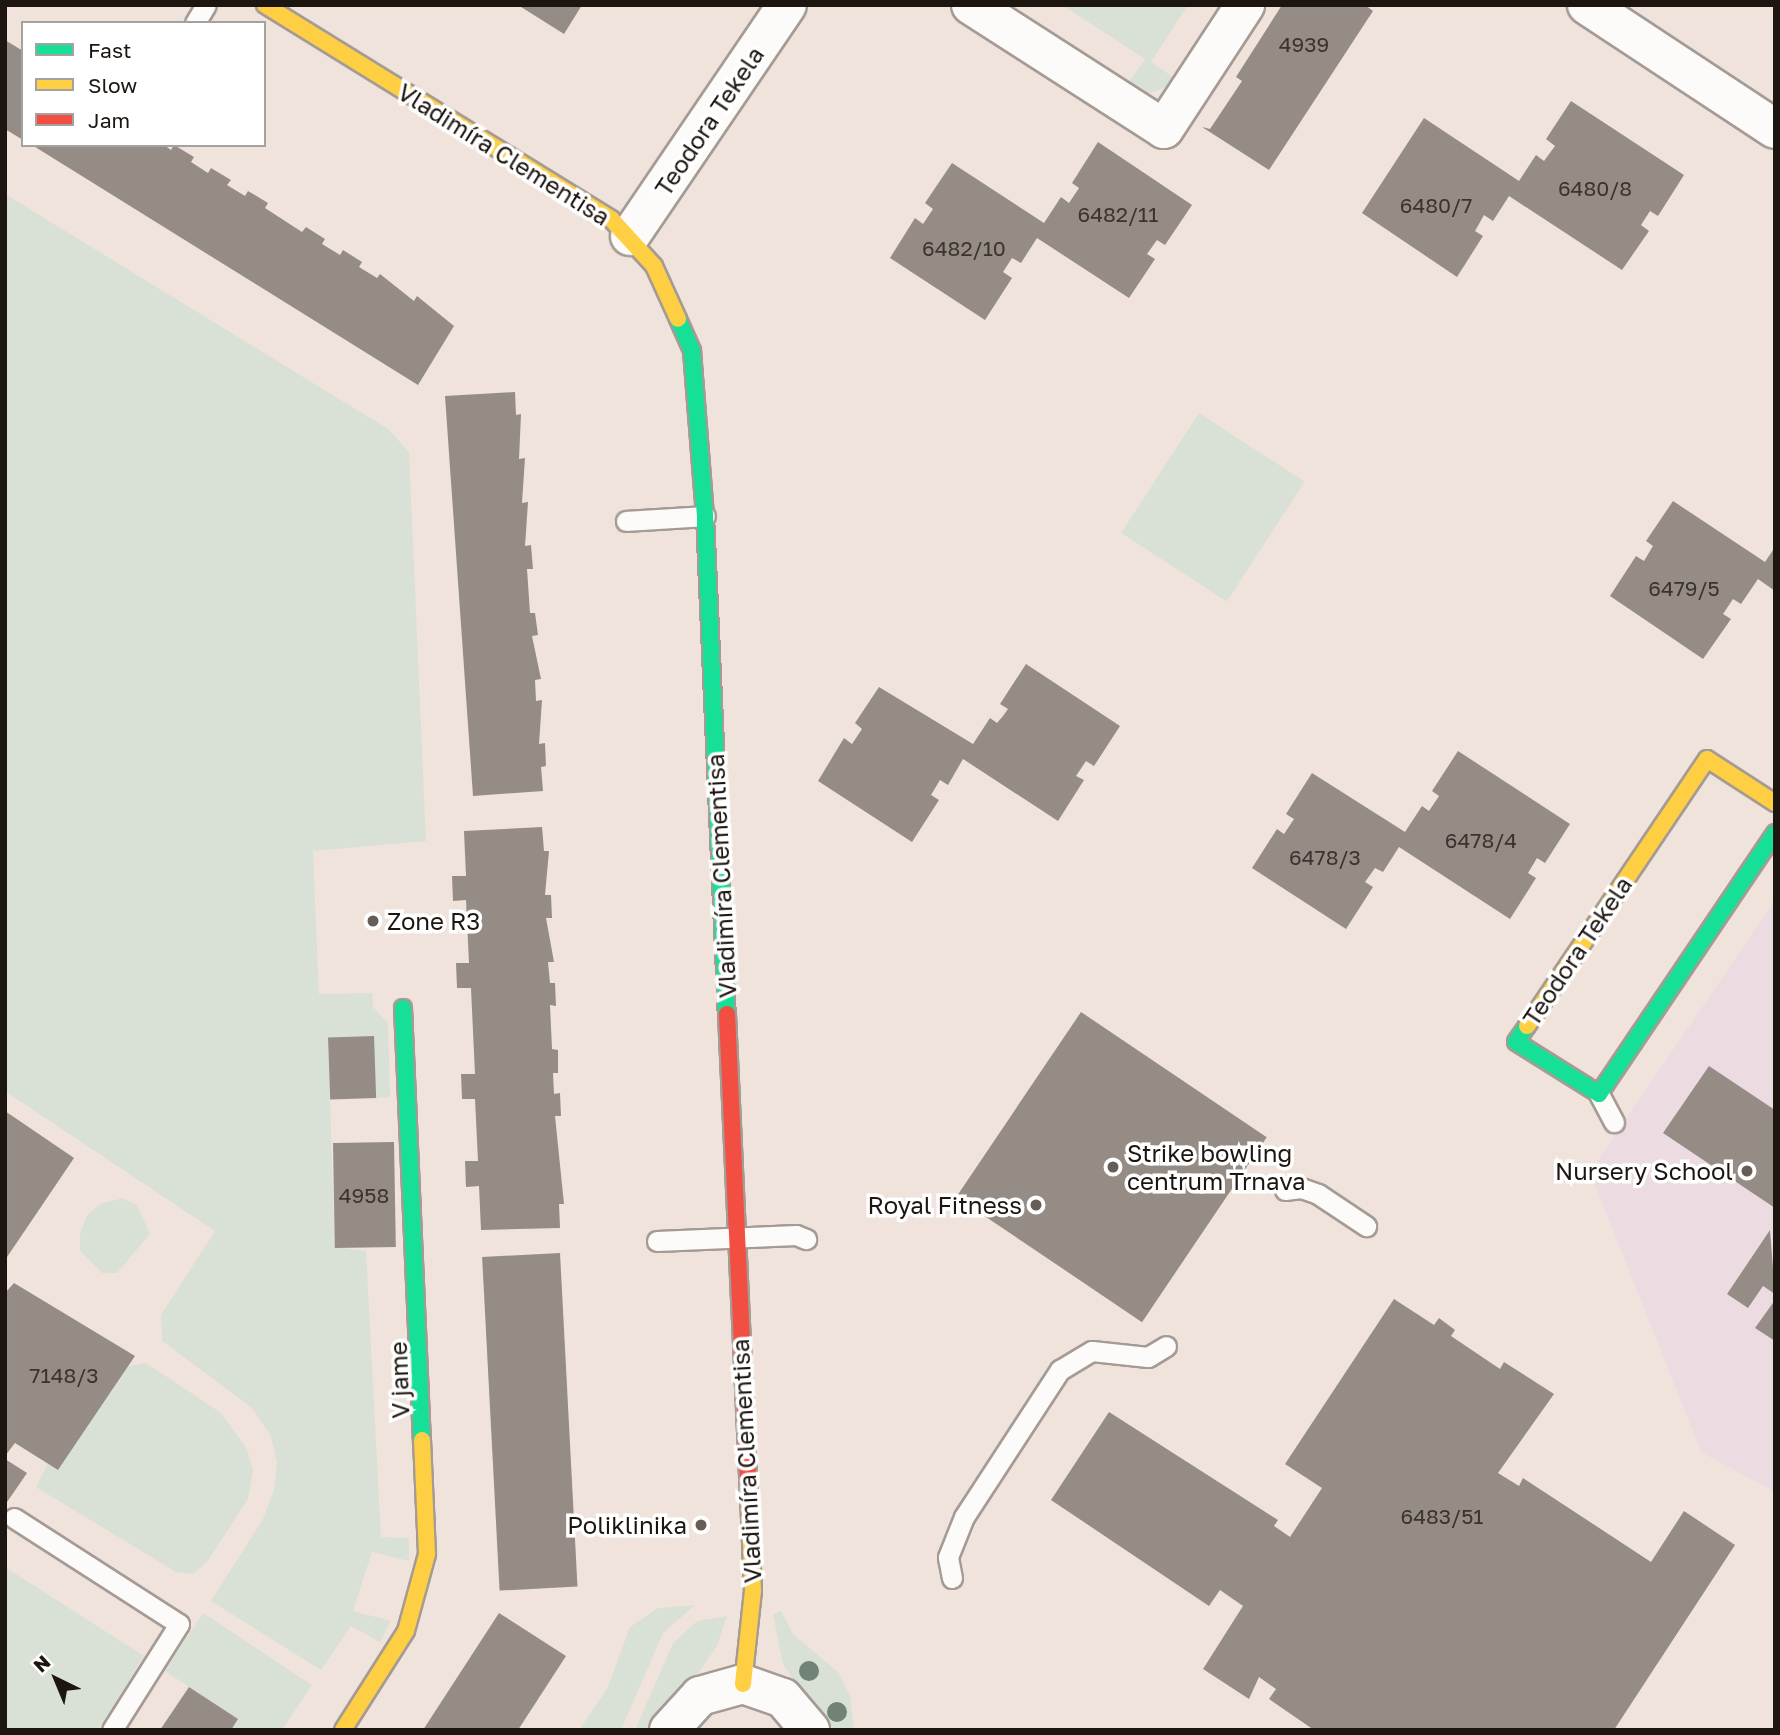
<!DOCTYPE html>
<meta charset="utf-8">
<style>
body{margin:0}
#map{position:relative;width:1780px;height:1735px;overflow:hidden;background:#f0e3db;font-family:"Golos Text",sans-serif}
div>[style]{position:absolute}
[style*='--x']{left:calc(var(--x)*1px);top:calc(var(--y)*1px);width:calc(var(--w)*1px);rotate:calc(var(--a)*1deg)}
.education>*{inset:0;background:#ecdce2}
.green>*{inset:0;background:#d9e1d6;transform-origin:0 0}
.building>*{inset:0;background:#958c85;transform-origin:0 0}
.roads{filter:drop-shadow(2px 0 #a59b95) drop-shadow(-2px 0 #a59b95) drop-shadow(0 2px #a59b95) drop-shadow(0 -2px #a59b95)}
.lane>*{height:19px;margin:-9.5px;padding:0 9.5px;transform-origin:9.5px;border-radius:9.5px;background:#fdfbfa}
.street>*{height:38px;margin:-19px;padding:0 19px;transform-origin:19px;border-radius:19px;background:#fdfbfa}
.fast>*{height:16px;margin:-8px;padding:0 8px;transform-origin:8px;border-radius:8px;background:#16e098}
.slow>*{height:16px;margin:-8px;padding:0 8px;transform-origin:8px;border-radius:8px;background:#ffcf43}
.jam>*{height:16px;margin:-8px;padding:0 8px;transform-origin:8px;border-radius:8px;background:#f24e42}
.trees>*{width:20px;height:20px;margin:-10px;border-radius:50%;background:#708376}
.dots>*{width:19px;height:19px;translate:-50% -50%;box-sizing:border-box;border:4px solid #fff;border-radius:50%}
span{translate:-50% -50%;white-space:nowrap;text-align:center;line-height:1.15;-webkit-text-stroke:7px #fff;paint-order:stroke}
.number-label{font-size:21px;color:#3b332d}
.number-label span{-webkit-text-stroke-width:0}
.street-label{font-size:24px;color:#1d1510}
.poi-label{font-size:24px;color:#1d1510}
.left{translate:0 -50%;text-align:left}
.right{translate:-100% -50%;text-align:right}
.frame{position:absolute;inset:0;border:7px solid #1d1510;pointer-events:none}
.legend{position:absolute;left:21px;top:21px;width:245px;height:126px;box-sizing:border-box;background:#fff;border:2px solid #a5a19f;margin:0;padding:9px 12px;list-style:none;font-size:21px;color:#1d1510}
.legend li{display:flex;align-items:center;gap:14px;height:35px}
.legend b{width:35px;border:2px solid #a5a19f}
.north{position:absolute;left:21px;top:1644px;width:70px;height:70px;-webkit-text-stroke:5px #fff;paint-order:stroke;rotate:317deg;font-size:19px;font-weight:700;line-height:28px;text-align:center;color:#1d1510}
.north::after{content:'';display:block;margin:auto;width:24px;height:32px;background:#1d1510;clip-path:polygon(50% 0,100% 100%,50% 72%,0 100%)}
</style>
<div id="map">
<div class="education">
<div style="clip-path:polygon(1775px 900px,1775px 1492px,1701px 1452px,1590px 1172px)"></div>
</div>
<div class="green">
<div style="clip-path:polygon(1062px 5px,1188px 5px,1151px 62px,1176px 79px,1172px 85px,1145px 95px,1127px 85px,1145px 59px)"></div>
<div style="clip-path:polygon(5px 194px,388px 429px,409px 452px,426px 841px,313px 851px,319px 994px,372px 993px,373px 1007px,388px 1023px,390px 1097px,376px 1098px,328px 1038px,335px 1247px,366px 1251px,381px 1537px,409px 1538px,409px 1561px,372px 1552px,353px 1611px,391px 1621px,380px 1642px,351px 1626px,321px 1670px,211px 1601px,263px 1519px,274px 1490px,277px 1462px,271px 1436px,252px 1408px,162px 1341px,161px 1315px,215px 1231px,5px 1091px)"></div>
<div style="left:1199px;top:413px;width:126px;height:143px;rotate:33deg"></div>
<div style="clip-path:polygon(123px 1198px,137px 1205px,150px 1234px,117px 1273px,102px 1273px,80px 1251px,80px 1234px,87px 1215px,100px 1204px)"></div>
<div style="clip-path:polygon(146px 1363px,221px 1413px,247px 1449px,253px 1470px,248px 1499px,207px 1562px,193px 1574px,176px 1572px,36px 1487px,48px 1463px,59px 1469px,129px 1366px)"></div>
<div style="clip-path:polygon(5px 1567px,144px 1656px,98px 1730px,5px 1730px)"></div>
<div style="clip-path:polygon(695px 1605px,663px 1633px,621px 1730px,579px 1730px,607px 1689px,630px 1627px,658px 1608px)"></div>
<div style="clip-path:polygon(781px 1611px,793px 1634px,839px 1673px,850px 1696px,854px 1730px,826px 1730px,783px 1664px,773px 1614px)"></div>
<div style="clip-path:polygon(203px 1613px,312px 1685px,282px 1730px,231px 1730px,238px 1719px,165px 1671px)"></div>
<div style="clip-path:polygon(727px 1616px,717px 1646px,699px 1672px,658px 1711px,651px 1730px,635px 1730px,673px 1643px,697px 1621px)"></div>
</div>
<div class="building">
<div style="clip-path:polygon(518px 5px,582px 5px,564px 34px)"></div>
<div style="clip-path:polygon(1282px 5px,1365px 5px,1373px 11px,1269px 170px,1202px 127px,1210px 129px,1242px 81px,1236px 77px)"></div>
<div style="clip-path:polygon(5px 40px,23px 51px,23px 140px,5px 129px)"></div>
<div style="clip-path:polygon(1571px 101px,1684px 175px,1658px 216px,1650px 211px,1641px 225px,1649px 231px,1622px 270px,1509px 196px,1493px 221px,1484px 215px,1475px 231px,1483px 236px,1457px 277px,1362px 213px,1424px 118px,1519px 181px,1536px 155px,1544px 161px,1555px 146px,1546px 139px)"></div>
<div style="clip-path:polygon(1098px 142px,1192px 205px,1165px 245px,1157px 240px,1147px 254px,1155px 259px,1129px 298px,1037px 238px,1021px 263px,1012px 258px,1003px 272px,1012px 278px,985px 320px,890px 258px,915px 218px,923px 224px,933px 209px,925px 203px,952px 163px,1044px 223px,1061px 197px,1069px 203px,1079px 188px,1072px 183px)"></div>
<div style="clip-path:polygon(32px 145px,164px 145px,171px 150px,174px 145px,194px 157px,191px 162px,208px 173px,211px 168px,231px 180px,227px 185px,245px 196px,248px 191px,268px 203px,265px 208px,302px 232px,306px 227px,325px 239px,322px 244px,340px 255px,343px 250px,362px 262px,359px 267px,377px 278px,380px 274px,414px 301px,417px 296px,454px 326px,418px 385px)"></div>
<div style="clip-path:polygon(515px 392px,516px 415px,521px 414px,519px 459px,525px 458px,522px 503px,528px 502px,525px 546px,531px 545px,533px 569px,527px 569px,530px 613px,535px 613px,538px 635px,532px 636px,541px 679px,535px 680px,536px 701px,542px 700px,539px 744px,545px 743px,546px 766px,541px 767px,543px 791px,473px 796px,445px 396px)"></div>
<div style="clip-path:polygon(1673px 501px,1765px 562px,1775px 547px,1775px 591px,1758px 579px,1741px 604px,1733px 599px,1723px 614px,1731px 619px,1703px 659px,1610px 596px,1636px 556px,1644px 561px,1653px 546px,1646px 541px)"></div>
<div style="clip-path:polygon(1026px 664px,1120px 726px,1094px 766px,1086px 761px,1076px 776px,1084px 780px,1058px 821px,963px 759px,948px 785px,940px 780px,931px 795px,939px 800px,912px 842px,818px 781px,844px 738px,852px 744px,862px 729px,855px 723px,879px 687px,973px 744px,990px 718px,997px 723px,1003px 716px,1008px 709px,1000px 704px)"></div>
<div style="clip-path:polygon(1458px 751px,1570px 824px,1545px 863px,1537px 858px,1528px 873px,1536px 878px,1510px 919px,1399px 847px,1383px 872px,1375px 868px,1365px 882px,1373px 887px,1346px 929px,1252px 868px,1277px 829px,1284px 834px,1294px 819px,1286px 814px,1312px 773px,1405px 832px,1422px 806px,1429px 811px,1439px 796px,1432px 791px)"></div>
<div style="clip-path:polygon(542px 827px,544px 851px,549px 851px,545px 895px,551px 895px,552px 918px,546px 918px,554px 962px,548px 962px,550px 983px,555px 983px,556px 1006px,550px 1005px,552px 1049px,558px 1050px,558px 1073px,553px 1073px,554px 1094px,560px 1093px,561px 1116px,555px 1116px,564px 1204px,559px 1204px,560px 1228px,481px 1230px,479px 1186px,466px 1187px,465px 1161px,478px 1161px,475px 1099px,462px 1099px,461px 1074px,475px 1074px,471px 988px,457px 988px,456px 963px,469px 963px,466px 900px,453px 901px,452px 876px,466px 876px,464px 831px)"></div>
<div style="left:1081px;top:1012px;width:224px;height:223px;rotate:34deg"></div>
<div style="left:374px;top:1036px;width:62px;height:46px;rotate:88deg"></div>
<div style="clip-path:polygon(1709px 1066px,1775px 1110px,1775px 1208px,1663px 1133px)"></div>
<div style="clip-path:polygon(5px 1111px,74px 1158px,5px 1260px)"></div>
<div style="left:394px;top:1142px;width:105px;height:61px;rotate:89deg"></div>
<div style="clip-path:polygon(1770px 1230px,1775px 1294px,1763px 1286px,1748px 1308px,1727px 1294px)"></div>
<div style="left:560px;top:1253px;width:334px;height:78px;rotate:87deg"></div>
<div style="clip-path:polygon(14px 1283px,135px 1356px,58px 1470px,15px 1443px,5px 1456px,5px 1293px)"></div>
<div style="clip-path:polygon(1394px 1299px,1434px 1325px,1439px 1318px,1455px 1330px,1451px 1336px,1500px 1369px,1504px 1362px,1554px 1394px,1498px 1473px,1519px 1486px,1523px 1478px,1651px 1562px,1684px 1511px,1735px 1545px,1614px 1730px,1314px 1730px,1269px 1699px,1276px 1689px,1259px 1677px,1249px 1699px,1203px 1669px,1243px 1606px,1220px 1590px,1209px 1606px,1051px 1500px,1109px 1412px,1278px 1520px,1274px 1526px,1290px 1537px,1322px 1488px,1285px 1464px)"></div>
<div style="clip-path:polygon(1775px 1300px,1775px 1341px,1755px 1328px)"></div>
<div style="clip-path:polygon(5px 1459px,27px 1473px,5px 1505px)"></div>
<div style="clip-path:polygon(499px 1613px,566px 1656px,518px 1730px,423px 1730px)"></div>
<div style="clip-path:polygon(189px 1687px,238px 1719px,231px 1730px,160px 1730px)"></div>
</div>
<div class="roads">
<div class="lane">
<div style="--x:195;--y:23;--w:21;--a:-59"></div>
<div style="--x:626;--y:521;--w:79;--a:-3.6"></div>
<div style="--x:1599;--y:1094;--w:32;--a:62"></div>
<div style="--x:1285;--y:1190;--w:16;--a:-7"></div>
<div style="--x:1301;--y:1188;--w:18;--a:19"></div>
<div style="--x:1318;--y:1194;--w:58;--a:33.7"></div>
<div style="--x:657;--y:1241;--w:139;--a:-2.5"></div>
<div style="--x:796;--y:1235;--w:11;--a:22"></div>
<div style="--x:14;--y:1518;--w:196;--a:32.7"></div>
<div style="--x:179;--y:1624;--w:125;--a:122.3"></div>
<div style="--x:952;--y:1578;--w:21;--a:-101"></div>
<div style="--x:948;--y:1557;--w:43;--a:-68.2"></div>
<div style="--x:964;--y:1517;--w:176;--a:-56.9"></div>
<div style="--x:1060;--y:1370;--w:37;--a:-31"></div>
<div style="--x:1092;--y:1351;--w:56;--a:6.1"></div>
<div style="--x:1148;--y:1357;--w:21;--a:-31"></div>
</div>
<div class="street">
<div style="--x:971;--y:5;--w:229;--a:32.7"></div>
<div style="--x:1164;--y:129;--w:148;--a:-56.8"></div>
<div style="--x:1587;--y:5;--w:225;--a:33.4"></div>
<div style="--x:630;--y:236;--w:279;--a:-55.8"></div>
<div style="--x:669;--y:1730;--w:46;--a:-47.6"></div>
<div style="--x:700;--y:1696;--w:45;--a:-15.6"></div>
<div style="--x:743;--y:1684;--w:42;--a:19.3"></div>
<div style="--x:783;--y:1698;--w:42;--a:49.8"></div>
</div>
<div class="fast">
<div style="--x:678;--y:319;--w:35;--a:66"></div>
<div style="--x:692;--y:351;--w:166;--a:85.5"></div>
<div style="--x:705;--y:516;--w:498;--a:87.5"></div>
<div style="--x:403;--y:1008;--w:432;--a:87.5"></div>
<div style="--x:1527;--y:1026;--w:19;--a:125"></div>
<div style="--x:1516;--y:1042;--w:98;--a:32.1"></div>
<div style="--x:1599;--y:1094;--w:315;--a:-56"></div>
</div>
<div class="slow">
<div style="--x:265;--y:5;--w:407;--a:31.7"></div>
<div style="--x:611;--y:219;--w:64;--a:47.5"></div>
<div style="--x:654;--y:266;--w:58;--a:65.6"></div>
<div style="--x:1527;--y:1026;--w:322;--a:-56"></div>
<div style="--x:1707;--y:759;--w:81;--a:32.9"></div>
<div style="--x:743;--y:1684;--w:94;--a:-83.9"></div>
<div style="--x:753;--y:1591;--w:97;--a:-92.4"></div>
<div style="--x:343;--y:1730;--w:117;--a:-57.5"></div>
<div style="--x:406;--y:1631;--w:80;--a:-74.7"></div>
<div style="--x:427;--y:1554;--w:114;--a:-92.5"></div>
</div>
<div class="jam">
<div style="--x:727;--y:1014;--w:481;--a:87.4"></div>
</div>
</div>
<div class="trees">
<div style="left:809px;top:1671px"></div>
<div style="left:837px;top:1712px"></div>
</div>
<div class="dots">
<div style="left:373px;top:921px;background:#675d57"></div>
<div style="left:1113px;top:1167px;background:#675d57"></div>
<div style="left:1747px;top:1171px;background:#675d57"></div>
<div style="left:1036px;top:1205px;background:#675d57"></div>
<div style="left:701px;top:1525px;background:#675d57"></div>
</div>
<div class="number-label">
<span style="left:1304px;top:44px">4939</span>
<span style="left:1595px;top:188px">6480/8</span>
<span style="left:1436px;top:205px">6480/7</span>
<span style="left:1118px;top:214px">6482/11</span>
<span style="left:964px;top:248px">6482/10</span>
<span style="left:1684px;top:588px">6479/5</span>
<span style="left:1481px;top:840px">6478/4</span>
<span style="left:1325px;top:857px">6478/3</span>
<span style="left:364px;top:1195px">4958</span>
<span style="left:64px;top:1375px">7148/3</span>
<span style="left:1442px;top:1516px">6483/51</span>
</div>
<div class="street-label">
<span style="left:709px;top:121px;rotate:-56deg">Teodora Tekela</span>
<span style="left:504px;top:154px;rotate:32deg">Vladimíra Clementisa</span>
<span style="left:721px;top:876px;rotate:-93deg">Vladimíra Clementisa</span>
<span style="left:1577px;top:951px;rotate:-56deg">Teodora Tekela</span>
<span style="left:399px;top:1380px;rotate:-92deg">V jame</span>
<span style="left:746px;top:1461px;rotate:-93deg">Vladimíra Clementisa</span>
</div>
<div class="poi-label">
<span class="left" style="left:387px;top:921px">Zone R3</span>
<span class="left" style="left:1127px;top:1167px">Strike bowling<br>centrum Trnava</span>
<span class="right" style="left:1733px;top:1171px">Nursery School</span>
<span class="right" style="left:1022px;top:1205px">Royal Fitness</span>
<span class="right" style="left:687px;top:1525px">Poliklinika</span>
</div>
<div class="frame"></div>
<ul class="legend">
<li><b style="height:9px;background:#16e098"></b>Fast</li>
<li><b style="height:9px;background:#ffcf43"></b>Slow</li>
<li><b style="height:9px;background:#f24e42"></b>Jam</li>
</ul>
<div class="north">N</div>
</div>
